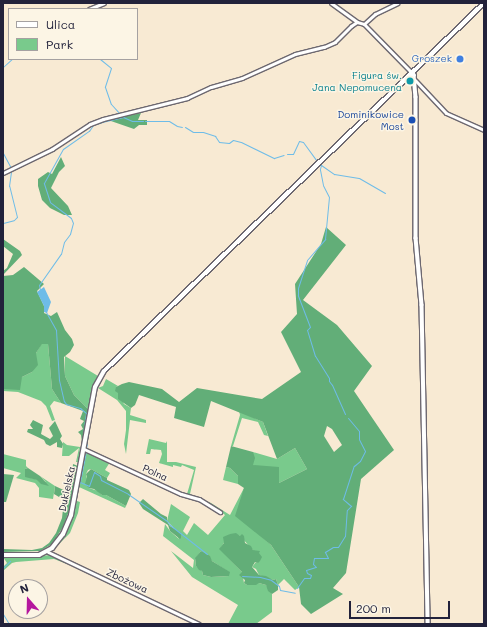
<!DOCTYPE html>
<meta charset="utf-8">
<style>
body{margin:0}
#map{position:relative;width:487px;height:627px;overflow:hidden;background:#f8ead3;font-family:Mali,sans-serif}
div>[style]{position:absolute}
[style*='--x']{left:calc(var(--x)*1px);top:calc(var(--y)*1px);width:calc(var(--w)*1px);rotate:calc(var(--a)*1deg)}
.green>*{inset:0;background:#79ca8c}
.forest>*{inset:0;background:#62ae78}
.water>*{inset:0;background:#6ebce8}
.stream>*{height:1px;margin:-0.5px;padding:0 0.5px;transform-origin:0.5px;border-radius:0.5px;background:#6ebce8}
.roads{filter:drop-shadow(1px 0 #6d6870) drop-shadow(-1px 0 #6d6870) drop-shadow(0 1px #6d6870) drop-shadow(0 -1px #6d6870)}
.minor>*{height:3px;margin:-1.5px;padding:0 1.5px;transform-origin:1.5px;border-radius:1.5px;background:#fff}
.tertiary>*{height:3.5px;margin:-1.75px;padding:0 1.75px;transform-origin:1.75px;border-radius:1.75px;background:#fff}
.secondary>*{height:4px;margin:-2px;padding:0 2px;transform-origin:2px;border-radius:2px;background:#fff}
.dots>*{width:11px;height:11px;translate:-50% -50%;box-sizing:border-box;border:2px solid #fcf5e5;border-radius:50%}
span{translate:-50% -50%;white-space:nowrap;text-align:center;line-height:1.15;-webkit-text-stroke:3px #fcf5e5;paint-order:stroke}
.shop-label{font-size:10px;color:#366cbe}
.right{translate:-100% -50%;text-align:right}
.culture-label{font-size:10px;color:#0d838f}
.transit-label{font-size:10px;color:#164399}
.street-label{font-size:10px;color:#22223b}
.frame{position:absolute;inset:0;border:4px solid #22223b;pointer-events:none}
.legend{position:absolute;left:8px;top:8px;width:130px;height:52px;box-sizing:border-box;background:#fcf5e5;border:1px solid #a5a1a1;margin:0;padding:5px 7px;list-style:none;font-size:12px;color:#22223b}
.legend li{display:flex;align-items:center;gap:8px;height:20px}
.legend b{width:20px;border:1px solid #a5a1a1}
.north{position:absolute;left:8px;top:579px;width:40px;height:40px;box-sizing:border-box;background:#fcf5e5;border:1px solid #a5a1a1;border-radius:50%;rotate:340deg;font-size:11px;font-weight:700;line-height:16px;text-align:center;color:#22223b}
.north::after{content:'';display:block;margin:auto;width:14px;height:18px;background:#b5179e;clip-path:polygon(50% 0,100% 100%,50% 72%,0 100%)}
.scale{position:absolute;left:349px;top:601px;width:101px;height:18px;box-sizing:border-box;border:2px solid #22223b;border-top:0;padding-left:5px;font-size:12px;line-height:14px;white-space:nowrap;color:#22223b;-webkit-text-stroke:3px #fcf5e5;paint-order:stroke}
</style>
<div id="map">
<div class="green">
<div style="clip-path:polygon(42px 343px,48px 344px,52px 389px,61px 403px,54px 401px,50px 406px,55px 420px,52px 421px,46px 406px,41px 401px,18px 392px,3px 391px,3px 389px,10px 389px,22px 377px,32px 372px,36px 353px)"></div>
<div style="clip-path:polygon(65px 356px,98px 376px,95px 381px,89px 410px,74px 395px,65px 376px)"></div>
<div style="clip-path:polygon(106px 379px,118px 386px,116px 387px,124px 404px,131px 408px,130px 415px,146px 420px,146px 423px,130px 420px,126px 454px,124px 444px,126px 430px,126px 411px,117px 400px,98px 388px,103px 386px)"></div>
<div style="clip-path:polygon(239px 411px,263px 422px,268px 436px,264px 435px,258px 422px,242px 418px,233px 446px,231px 446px,240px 415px)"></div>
<div style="clip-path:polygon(evenodd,149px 439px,166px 443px,167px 441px,167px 462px,176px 462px,196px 467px,190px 494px,211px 503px,230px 515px,244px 488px,261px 536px,271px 545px,299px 587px,295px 590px,284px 579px,278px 585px,276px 579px,273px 580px,259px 575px,256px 569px,252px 567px,256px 562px,258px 563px,253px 550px,240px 536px,233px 534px,229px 535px,220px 549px,242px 572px,244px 583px,247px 585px,259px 583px,266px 585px,272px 594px,272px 612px,256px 624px,228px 624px,238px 605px,192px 577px,171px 551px,193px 568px,194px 560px,163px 536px,165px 524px,170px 531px,179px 539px,173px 527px,167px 521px,171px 504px,190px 517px,183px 531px,187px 535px,194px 523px,208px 535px,225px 515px,220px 511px,187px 494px,194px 470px,182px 465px,181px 467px,173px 465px,173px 467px,159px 463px,162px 454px,161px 450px,151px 449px,150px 454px,146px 454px,149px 439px,201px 551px,212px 561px,229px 572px,229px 576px,211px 577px,203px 575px,202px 571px,196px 566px,195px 559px,201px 551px)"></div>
<div style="clip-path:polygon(63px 442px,67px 445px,80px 447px,79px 462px,76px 462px,79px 448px,69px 456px,62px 456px)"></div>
<div style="clip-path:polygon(295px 448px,307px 469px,279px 483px,253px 465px,253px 452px,277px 459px)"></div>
<div style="clip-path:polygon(86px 451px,110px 462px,105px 470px,110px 473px,107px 478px,91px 469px,88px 470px,86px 474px,89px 488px,98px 491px,102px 495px,106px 495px,126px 506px,125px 508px,79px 487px)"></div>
<div style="clip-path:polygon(3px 454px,26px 460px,26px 466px,28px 468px,25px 469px,31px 478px,46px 482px,40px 476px,55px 486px,53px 499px,39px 497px,39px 488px,35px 483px,16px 478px,21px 473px,3px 468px)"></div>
<div style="clip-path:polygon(226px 467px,230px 468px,238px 476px,238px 484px,223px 480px)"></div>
<div style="clip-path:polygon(77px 501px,80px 502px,78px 513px,70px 533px,55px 548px,70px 525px)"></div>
<div style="clip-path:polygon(49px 555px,68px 563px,67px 564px,54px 559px,16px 562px,12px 563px,3px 571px,3px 567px,7px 563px,3px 557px,30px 558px)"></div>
</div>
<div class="forest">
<div style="clip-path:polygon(141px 113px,138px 120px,147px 120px,147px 125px,139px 125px,134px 129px,108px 120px)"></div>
<div style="clip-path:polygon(61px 157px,65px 166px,59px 172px,51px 188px,68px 206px,72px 215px,64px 215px,50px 208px,42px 200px,38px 186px,38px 179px,48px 172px,52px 174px)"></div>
<div style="clip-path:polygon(evenodd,326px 227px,346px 245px,303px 300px,337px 325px,372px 366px,354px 391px,394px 450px,361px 479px,346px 573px,333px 588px,343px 594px,311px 614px,301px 604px,299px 587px,271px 545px,235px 516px,244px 488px,238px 484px,238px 476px,230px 468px,226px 467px,231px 446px,253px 452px,255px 458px,253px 465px,279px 467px,279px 483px,307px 469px,295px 448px,277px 459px,263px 422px,211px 401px,204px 427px,174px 418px,176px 407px,139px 395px,135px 405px,131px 408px,118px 399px,118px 393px,115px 391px,116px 387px,122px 384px,129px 382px,162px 389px,179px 402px,197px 388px,262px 399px,301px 372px,281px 332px,297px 314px,295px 284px,321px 244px,326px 227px,327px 426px,332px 429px,342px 445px,334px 452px,324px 436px,327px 426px)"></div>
<div style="clip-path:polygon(3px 239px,20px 251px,22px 255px,3px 275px,3px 271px,7px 268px,13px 254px,3px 246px)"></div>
<div style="clip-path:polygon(24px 267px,44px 284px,37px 291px,44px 306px,44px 313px,51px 316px,57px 312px,65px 330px,72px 339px,74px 345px,70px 352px,64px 357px,65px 376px,74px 395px,89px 410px,82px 443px,81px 435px,78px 432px,83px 429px,81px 425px,84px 421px,80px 419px,83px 411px,61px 403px,52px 389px,48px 344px,42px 344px,36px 353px,38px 365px,32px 372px,22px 377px,20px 390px,3px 389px,3px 276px,13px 275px)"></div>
<div style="clip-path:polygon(33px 420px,43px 425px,41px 434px,50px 439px,53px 436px,49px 428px,55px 421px,62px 436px,60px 439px,63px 444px,62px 448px,57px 447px,57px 442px,50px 446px,46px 444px,44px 440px,27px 432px,28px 429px,33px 429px,30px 425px)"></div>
<div style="clip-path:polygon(73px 464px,78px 466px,69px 511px,63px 527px,52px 544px,40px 551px,3px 552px,3px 549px,32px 550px,42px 548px,49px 543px,56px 533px,62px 518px,64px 500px,54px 494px,55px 486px,70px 493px)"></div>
<div style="clip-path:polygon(28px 468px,40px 476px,49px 486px,41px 484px,37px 480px,25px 477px,25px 469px)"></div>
<div style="clip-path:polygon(91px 469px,107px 478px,107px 480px,129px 490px,131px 494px,126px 506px,106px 495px,102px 495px,94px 489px,89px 488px,85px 484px,87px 477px,86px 474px)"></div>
<div style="clip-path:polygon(3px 474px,14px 475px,6px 502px,3px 502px)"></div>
<div style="clip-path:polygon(143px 499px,161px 514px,167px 517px,167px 521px,170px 526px,181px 533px,181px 538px,180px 539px,170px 531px,168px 525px,143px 509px,139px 503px)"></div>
<div style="clip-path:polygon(236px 533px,240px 536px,242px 534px,244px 536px,245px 543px,251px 546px,253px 550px,260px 551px,259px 553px,262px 557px,260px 561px,258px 563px,255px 562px,252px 567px,259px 575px,266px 576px,273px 580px,276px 579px,278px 585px,278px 590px,272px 594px,268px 591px,266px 585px,259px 583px,256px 585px,247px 585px,244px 583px,245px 580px,239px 575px,242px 572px,219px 549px,224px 543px,223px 537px,230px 534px)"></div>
<div style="clip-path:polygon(201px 551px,210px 556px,212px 561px,230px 572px,229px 576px,211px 577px,203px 575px,202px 571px,199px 570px,196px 566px,195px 558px)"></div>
</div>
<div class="water">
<div style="clip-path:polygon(44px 287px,51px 302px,47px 313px,44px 312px,44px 306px,37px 292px)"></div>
</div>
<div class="stream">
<div style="--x:90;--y:7;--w:8;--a:-30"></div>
<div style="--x:100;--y:59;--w:14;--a:39"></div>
<div style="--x:111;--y:68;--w:20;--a:108"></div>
<div style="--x:105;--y:87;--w:18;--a:71"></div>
<div style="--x:111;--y:104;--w:12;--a:48"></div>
<div style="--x:3;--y:67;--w:12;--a:-42"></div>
<div style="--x:145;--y:121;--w:24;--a:0"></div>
<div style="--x:169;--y:121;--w:9;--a:32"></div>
<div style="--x:177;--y:126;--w:5;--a:11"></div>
<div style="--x:185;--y:127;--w:9;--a:32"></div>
<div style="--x:193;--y:132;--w:10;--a:0"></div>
<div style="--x:203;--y:132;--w:13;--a:18"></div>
<div style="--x:215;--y:136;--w:7;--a:56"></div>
<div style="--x:219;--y:142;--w:10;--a:6"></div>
<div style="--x:229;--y:143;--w:5;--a:-37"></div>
<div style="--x:233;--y:140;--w:8;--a:14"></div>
<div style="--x:241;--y:142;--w:37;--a:26"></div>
<div style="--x:274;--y:158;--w:10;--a:-17"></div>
<div style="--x:3;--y:153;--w:15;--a:62"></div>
<div style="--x:287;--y:154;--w:6;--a:0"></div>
<div style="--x:293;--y:154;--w:14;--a:-65"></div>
<div style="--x:299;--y:141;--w:4;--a:14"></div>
<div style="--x:303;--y:142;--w:24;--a:54"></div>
<div style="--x:3;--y:223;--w:11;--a:-15"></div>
<div style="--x:14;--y:220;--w:4;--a:-45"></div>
<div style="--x:17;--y:217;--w:32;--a:-104"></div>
<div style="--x:9;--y:186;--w:14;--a:-82"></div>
<div style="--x:40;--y:290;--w:5;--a:-101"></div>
<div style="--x:39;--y:285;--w:38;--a:-55"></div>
<div style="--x:61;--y:254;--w:12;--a:-76"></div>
<div style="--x:64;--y:242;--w:10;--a:-53"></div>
<div style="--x:70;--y:234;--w:11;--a:-75"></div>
<div style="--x:73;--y:223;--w:5;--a:-112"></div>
<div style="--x:71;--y:218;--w:26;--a:-143"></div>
<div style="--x:50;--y:202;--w:20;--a:-108"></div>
<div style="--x:44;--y:183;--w:39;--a:-61"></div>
<div style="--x:63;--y:149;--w:32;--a:-35"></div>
<div style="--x:89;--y:131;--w:7;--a:-56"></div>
<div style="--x:93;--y:125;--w:9;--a:-18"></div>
<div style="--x:102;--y:122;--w:22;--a:-13"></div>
<div style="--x:123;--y:117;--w:10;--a:24"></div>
<div style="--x:132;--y:121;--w:11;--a:0"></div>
<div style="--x:46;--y:312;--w:21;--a:61"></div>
<div style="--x:56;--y:330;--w:50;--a:86.6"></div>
<div style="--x:59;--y:380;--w:22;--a:77"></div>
<div style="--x:64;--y:401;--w:4;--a:56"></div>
<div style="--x:66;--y:404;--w:15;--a:16"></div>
<div style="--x:80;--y:408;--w:8;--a:40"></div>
<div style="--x:86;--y:413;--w:28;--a:98"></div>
<div style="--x:345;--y:414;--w:32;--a:-114"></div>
<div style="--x:332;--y:385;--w:5;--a:-127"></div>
<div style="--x:329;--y:381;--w:3;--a:-90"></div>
<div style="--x:329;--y:378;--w:26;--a:-122"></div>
<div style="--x:315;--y:356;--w:27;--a:-107"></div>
<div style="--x:307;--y:330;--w:4;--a:-45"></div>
<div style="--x:310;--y:327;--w:34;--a:-111"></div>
<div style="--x:298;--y:295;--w:7;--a:-90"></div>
<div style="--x:298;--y:288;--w:29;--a:-72"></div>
<div style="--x:307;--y:260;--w:28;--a:-49"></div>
<div style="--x:325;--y:239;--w:42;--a:-84.6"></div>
<div style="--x:329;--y:197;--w:13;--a:-117"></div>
<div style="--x:323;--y:185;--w:16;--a:-101"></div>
<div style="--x:320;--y:169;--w:4;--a:-76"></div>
<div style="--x:321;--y:165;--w:16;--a:35"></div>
<div style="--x:334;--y:174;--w:25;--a:9"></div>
<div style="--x:359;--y:178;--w:30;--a:30"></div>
<div style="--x:86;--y:448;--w:4;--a:-76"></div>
<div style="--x:86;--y:451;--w:32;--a:101"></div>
<div style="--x:80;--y:482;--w:10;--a:24"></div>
<div style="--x:89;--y:486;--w:15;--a:-70"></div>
<div style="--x:94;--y:472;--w:7;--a:34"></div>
<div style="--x:100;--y:476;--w:4;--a:76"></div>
<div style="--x:101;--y:480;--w:30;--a:27"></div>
<div style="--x:128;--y:494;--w:47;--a:34.7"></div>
<div style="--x:167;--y:521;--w:5;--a:53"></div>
<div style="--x:170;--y:525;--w:47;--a:38.1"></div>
<div style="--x:3;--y:568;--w:10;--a:-45"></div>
<div style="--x:242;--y:576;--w:18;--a:3"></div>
<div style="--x:260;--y:577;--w:11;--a:15"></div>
<div style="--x:271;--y:580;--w:10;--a:37"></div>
<div style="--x:279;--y:586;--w:4;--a:76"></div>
<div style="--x:280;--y:590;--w:15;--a:11"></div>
<div style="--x:297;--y:588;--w:12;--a:-55"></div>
<div style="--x:304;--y:578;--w:6;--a:0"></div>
<div style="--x:310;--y:578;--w:3;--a:-72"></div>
<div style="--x:311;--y:575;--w:4;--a:-153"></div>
<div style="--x:307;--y:573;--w:3;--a:-108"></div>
<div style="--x:306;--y:570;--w:10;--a:-17"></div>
<div style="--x:316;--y:567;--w:4;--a:-135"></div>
<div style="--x:313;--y:564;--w:6;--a:-81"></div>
<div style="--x:314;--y:558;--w:14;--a:0"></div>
<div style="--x:328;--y:558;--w:7;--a:-117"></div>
<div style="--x:325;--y:552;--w:9;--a:-32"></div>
<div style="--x:333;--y:547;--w:5;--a:0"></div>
<div style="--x:338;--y:547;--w:13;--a:-58"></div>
<div style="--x:345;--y:536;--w:26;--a:-86"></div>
<div style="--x:347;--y:510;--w:6;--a:-45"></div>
<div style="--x:351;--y:506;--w:11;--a:-139"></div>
<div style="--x:343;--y:499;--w:35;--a:-72"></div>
<div style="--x:354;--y:466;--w:8;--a:-40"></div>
<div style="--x:360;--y:461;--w:11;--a:-63"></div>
<div style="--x:365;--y:451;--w:13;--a:-117"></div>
<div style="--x:359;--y:439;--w:8;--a:-90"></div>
<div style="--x:359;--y:431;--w:17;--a:-130"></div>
<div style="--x:3;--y:614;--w:12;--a:59"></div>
</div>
<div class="roads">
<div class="minor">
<div style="--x:331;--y:3;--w:32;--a:36"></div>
<div style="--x:357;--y:22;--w:7;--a:16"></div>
<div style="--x:364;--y:24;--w:69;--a:45.6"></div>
<div style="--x:89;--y:9;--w:16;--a:-22"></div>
<div style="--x:364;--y:24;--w:15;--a:-42"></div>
<div style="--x:375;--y:14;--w:25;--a:-26"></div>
<div style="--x:415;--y:80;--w:45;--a:46.8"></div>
<div style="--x:446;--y:113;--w:42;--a:24.1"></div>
<div style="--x:3;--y:173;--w:55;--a:-26.1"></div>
<div style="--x:52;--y:149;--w:45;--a:-33.3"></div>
<div style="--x:90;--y:124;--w:14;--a:-21"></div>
<div style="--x:103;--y:119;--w:87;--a:-14"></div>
<div style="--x:187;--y:98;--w:26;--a:-25"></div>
<div style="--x:211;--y:87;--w:32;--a:-16"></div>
<div style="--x:242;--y:78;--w:58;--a:-24.4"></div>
<div style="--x:295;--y:54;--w:30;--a:-14"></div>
<div style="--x:324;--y:47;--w:12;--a:-24"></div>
<div style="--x:335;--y:42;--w:23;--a:-45"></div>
<div style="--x:351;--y:26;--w:7;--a:-34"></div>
<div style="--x:84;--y:449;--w:107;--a:24.9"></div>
<div style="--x:181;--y:494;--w:19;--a:16"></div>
<div style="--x:199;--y:499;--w:25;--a:32"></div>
<div style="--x:48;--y:552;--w:167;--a:25.5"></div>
</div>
<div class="tertiary">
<div style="--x:412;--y:73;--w:3;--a:45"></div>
<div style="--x:414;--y:75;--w:22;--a:85"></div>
<div style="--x:416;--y:97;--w:141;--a:90"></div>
<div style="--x:416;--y:238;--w:67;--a:84.9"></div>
<div style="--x:422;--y:305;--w:319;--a:88.9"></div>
</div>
<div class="secondary">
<div style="--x:3;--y:555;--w:36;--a:0"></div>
<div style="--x:39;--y:555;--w:15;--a:-28"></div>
<div style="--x:52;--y:548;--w:18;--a:-52"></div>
<div style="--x:63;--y:534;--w:21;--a:-67"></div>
<div style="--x:71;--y:515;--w:130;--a:-79.4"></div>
<div style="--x:95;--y:387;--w:18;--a:-61"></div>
<div style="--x:104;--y:371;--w:529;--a:-44.08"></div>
</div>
</div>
<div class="dots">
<div style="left:460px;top:59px;background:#3f7fe0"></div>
<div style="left:410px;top:81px;background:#0f9aa8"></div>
<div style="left:412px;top:120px;background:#1a4fb4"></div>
</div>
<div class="shop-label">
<span class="right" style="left:452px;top:59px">Groszek</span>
</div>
<div class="culture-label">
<span class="right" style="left:402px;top:81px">Figura św.<br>Jana Nepomucena</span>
</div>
<div class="transit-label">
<span class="right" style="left:404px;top:120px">Dominikowice<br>Most</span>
</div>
<div class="street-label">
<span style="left:155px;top:473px;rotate:25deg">Polna</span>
<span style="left:67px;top:489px;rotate:-78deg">Dukielska</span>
<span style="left:127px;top:581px;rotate:25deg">Zbożowa</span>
</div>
<div class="frame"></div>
<ul class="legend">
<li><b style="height:5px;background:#fff"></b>Ulica</li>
<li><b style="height:11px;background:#79ca8c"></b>Park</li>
</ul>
<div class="north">N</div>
<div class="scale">200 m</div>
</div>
